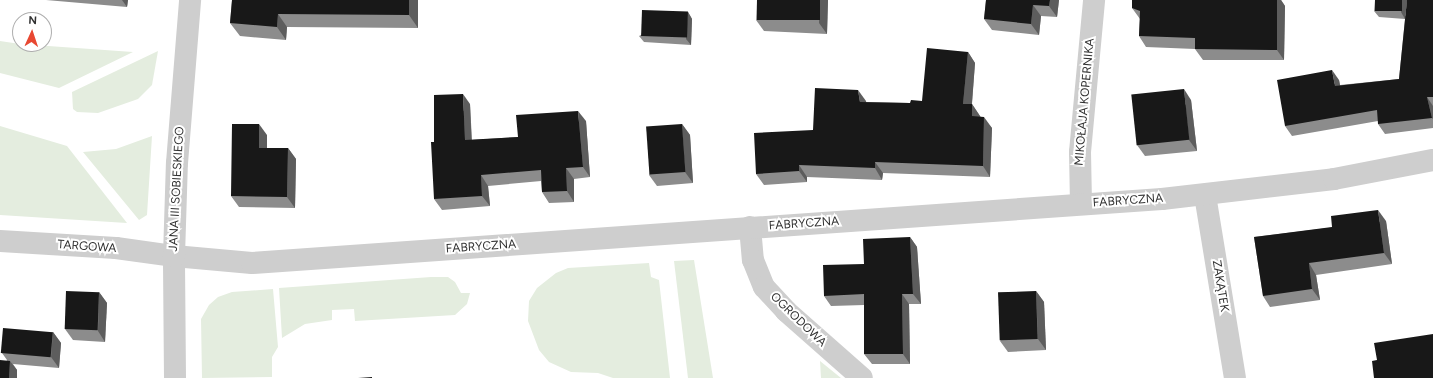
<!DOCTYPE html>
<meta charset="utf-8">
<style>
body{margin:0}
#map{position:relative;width:1433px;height:378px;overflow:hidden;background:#fff;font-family:Figtree,sans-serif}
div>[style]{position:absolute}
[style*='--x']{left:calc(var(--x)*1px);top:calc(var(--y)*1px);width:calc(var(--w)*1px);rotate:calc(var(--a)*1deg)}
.green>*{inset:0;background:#e4eddf}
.minor>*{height:22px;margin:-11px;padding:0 11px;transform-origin:11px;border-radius:11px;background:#cecece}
.tertiary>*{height:22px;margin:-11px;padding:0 11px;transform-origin:11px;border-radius:11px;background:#cecece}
.wall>*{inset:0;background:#8c8c8c}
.shaded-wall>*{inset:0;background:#5d5d5d}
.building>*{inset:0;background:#181818;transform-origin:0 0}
span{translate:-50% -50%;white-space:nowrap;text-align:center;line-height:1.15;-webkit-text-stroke:4px #fff;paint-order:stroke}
.street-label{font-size:12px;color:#313131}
.north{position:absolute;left:12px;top:12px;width:40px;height:40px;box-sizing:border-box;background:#fff;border:1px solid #adadad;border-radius:50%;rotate:3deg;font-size:11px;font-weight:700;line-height:16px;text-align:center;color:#313131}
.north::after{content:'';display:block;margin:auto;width:14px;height:18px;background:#e84832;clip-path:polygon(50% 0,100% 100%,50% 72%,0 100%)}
</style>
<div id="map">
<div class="green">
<div style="clip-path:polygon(0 41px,20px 44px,133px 52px,59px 88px,0 73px)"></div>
<div style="clip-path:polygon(158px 51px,152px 85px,138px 99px,98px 113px,77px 112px,73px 109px,72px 92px)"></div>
<div style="clip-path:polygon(0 126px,67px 146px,127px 223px,0 215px)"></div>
<div style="clip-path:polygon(152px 136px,147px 215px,139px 220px,83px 152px,116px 149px)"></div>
<div style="clip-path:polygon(694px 260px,713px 378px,688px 378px,674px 261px)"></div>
<div style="clip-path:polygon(649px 263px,651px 277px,659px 280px,670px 378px,613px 378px,598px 373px,571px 372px,549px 362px,539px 350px,528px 321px,529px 301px,537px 288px,556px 273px,568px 268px)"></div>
<div style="clip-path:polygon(431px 277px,448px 277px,455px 282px,461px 293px,470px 293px,467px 304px,455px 315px,355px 321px,354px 309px,332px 310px,332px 320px,305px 324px,282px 338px,279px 288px)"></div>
<div style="clip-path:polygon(273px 289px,278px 347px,272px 357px,272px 377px,202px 378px,201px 319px,209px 305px,218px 297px,232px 292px)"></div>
<div style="clip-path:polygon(820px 361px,841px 378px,821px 378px)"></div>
</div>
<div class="minor">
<div style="--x:1205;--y:195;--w:185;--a:80.7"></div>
<div style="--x:1081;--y:204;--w:52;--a:-91.1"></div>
<div style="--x:1080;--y:152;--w:153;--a:-84.7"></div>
<div style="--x:750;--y:227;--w:33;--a:85"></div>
<div style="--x:753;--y:260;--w:29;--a:68"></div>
<div style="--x:764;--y:287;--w:33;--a:47"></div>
<div style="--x:786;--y:311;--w:101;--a:41.4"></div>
<div style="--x:0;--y:241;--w:116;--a:3.5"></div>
<div style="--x:116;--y:248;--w:59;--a:7.9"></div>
</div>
<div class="tertiary">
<div style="--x:174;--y:256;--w:78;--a:5.1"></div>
<div style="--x:252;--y:263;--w:912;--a:-4.02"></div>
<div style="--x:1162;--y:199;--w:173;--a:-6.6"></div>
<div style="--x:1334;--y:179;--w:101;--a:-10.9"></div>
<div style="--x:175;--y:378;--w:122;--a:-90.5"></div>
<div style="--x:174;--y:256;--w:93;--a:-88.2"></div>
<div style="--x:177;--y:163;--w:164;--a:-85.4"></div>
</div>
<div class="wall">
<div style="clip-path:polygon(46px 0,128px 0,127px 7px)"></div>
<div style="clip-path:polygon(232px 0,418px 0,418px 28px,287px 27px,286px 40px,240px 36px,230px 23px)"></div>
<div style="clip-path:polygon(757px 0,828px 0,827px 34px,764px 31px,756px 20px)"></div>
<div style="clip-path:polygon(986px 0,1059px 0,1057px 17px,1041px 16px,1039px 35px,992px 30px,984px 19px)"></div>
<div style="clip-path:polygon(1132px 0,1281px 0,1285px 6px,1284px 60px,1203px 60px,1195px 49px,1146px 47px,1139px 36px,1140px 19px,1132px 8px)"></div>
<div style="clip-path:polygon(1375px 0,1407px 0,1405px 16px,1433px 0,1433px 128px,1385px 134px,1378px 124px,1378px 121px,1292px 136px,1285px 126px,1339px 80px,1340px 85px,1399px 79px,1405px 19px,1379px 17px,1374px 11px)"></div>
<div style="clip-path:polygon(688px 12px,692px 19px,691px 45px,644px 42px,639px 36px)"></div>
<div style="clip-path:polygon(968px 52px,975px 63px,972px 104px,980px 116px,992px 128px,990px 177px,883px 173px,882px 180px,807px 177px,807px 182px,764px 185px,756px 174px,813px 130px,866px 101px,866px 102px,910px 103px,922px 101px)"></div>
<div style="clip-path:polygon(1191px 100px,1197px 151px,1145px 156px,1137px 145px)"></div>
<div style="clip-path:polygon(470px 104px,472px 140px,518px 137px,586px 121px,590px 177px,574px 179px,574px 202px,549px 203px,542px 192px,541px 181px,488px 186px,490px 206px,442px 210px,434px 199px,434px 142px)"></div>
<div style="clip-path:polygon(682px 124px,690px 135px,693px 183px,657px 186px,649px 175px)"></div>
<div style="clip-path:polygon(267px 135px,267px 148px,288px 148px,296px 159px,295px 208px,239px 207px,231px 196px)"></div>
<div style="clip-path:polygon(1386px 221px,1392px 264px,1316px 275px,1320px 300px,1270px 307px,1263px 296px,1254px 237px)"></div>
<div style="clip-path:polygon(910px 237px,917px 247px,921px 304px,909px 304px,910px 364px,872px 364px,864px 354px,864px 305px,831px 306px,824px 296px,864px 264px)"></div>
<div style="clip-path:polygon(1036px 291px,1044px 302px,1046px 350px,1008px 352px,1000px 341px)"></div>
<div style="clip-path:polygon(99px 292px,107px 303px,105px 342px,73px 340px,65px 329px)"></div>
<div style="clip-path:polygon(53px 332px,61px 343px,59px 368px,13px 364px,17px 370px,17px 378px,0 378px,7px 360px,2px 353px)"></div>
</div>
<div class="shaded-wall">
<div style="clip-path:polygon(122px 0,128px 0,127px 7px)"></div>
<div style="clip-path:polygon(409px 0,418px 0,418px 28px,409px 15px)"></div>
<div style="clip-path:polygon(820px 0,828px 0,827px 34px,819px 23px)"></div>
<div style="clip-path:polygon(1050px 0,1059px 0,1057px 17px,1049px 6px)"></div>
<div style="clip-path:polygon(1277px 0,1281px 0,1285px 6px,1284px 60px,1277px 50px)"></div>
<div style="clip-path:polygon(1402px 0,1407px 0,1405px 19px,1401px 12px)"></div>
<div style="clip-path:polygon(1033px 5px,1041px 16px,1039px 35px,1031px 24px)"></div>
<div style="clip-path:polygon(688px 12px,692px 19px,691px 45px,686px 39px)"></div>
<div style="clip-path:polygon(278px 14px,287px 27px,286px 40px,277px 27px)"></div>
<div style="clip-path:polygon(968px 52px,975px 63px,971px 115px,963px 104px)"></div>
<div style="clip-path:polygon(1332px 70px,1339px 80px,1342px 96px,1335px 86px)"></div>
<div style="clip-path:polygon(1184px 89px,1191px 100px,1197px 151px,1189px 140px)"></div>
<div style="clip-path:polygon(858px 90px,866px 101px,868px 113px,860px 102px)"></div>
<div style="clip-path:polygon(463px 94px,470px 104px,472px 151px,465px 140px)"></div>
<div style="clip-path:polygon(1427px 97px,1433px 106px,1433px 119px,1432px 118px)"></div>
<div style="clip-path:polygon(972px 104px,980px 116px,979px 127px,972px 116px)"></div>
<div style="clip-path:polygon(578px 111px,586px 121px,590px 177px,583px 167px)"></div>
<div style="clip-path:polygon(984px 117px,992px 128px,990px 177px,983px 166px)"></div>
<div style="clip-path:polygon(259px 124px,267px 135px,267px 159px,259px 148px)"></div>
<div style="clip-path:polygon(682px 124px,690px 135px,693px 183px,685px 172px)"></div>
<div style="clip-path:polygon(288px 148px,296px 159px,295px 208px,287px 197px)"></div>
<div style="clip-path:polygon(875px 162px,883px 173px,882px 180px,875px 168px)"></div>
<div style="clip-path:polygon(799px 165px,807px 177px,807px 182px,799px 171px)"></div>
<div style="clip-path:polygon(566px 168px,574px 179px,574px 202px,567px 191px)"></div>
<div style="clip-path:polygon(481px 175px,488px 186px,490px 206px,482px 196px)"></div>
<div style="clip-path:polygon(1378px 210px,1386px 221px,1392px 264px,1384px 253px)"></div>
<div style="clip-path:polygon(910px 237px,917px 247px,921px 304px,913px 294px)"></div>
<div style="clip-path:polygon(1309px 263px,1316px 275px,1320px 300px,1312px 289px)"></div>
<div style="clip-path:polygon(1036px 291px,1044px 302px,1046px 350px,1038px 339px)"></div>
<div style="clip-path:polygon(99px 292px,107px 303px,105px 342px,98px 331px)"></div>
<div style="clip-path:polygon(902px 294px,909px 304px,910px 364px,903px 354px)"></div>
<div style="clip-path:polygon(53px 332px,61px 343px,59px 368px,51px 357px)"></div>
<div style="clip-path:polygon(10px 361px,17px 370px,17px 378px,9px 378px)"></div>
</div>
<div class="building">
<div style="clip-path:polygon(232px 0,409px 0,409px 15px,278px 14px,277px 27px,230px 23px)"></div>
<div style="left:757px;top:0;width:63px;height:20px"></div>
<div style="clip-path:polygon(986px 0,1050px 0,1049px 6px,1033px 5px,1031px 24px,984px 19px)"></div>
<div style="clip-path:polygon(1132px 0,1277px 0,1277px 50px,1195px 49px,1195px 38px,1139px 36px,1140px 11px,1132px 8px)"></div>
<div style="left:1375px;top:0;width:27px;height:11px"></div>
<div style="clip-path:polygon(1407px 0,1433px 0,1433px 97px,1427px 97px,1432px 118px,1378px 124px,1377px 110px,1285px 126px,1277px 80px,1332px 70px,1335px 86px,1399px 79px)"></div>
<div style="left:642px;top:10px;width:46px;height:26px;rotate:2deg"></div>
<div style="clip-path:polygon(927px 48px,968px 52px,963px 104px,972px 104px,972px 116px,984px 117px,983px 166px,875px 162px,875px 168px,799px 165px,799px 171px,756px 174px,754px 133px,813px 130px,815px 88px,858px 90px,860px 102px,910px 103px,911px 100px,922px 101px)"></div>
<div style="left:1184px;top:89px;width:51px;height:53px;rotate:84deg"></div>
<div style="clip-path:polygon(463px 94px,465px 140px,518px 137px,516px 115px,578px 111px,583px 167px,566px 168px,567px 191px,542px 192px,541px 170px,481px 175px,482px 196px,434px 199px,431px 142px,434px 142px,434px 95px)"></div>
<div style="clip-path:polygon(232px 124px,259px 124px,259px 148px,288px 148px,287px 197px,231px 196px)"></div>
<div style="left:682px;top:124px;width:48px;height:36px;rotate:86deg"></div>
<div style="clip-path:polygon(1378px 210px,1384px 253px,1309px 263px,1312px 289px,1263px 296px,1254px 237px,1332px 227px,1331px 216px)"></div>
<div style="clip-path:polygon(910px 237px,913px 294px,902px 294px,903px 354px,864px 354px,864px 294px,824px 296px,823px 265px,864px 264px,863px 239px)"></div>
<div style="left:66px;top:291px;width:33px;height:38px;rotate:2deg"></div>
<div style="left:1036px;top:291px;width:48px;height:38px;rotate:88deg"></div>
<div style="left:3px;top:328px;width:50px;height:25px;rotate:5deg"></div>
<div style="clip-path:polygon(1433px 334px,1433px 378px,1374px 378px,1372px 361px,1377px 360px,1374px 343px)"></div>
<div style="clip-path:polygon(0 360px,10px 361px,9px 378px,0 378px)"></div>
<div style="clip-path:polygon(372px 377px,372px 378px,358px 378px)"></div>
</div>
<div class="street-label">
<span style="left:1085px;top:102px;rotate:-85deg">MIKOŁAJA KOPERNIKA</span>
<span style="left:177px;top:189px;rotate:-87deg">JANA III SOBIESKIEGO</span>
<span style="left:1128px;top:201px;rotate:-4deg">FABRYCZNA</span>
<span style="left:804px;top:224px;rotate:-4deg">FABRYCZNA</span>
<span style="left:87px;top:247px;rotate:4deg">TARGOWA</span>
<span style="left:481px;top:247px;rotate:-4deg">FABRYCZNA</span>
<span style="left:1220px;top:286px;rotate:81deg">ZAKĄTEK</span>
<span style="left:798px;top:320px;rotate:44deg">OGRODOWA</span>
</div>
<div class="north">N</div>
</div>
